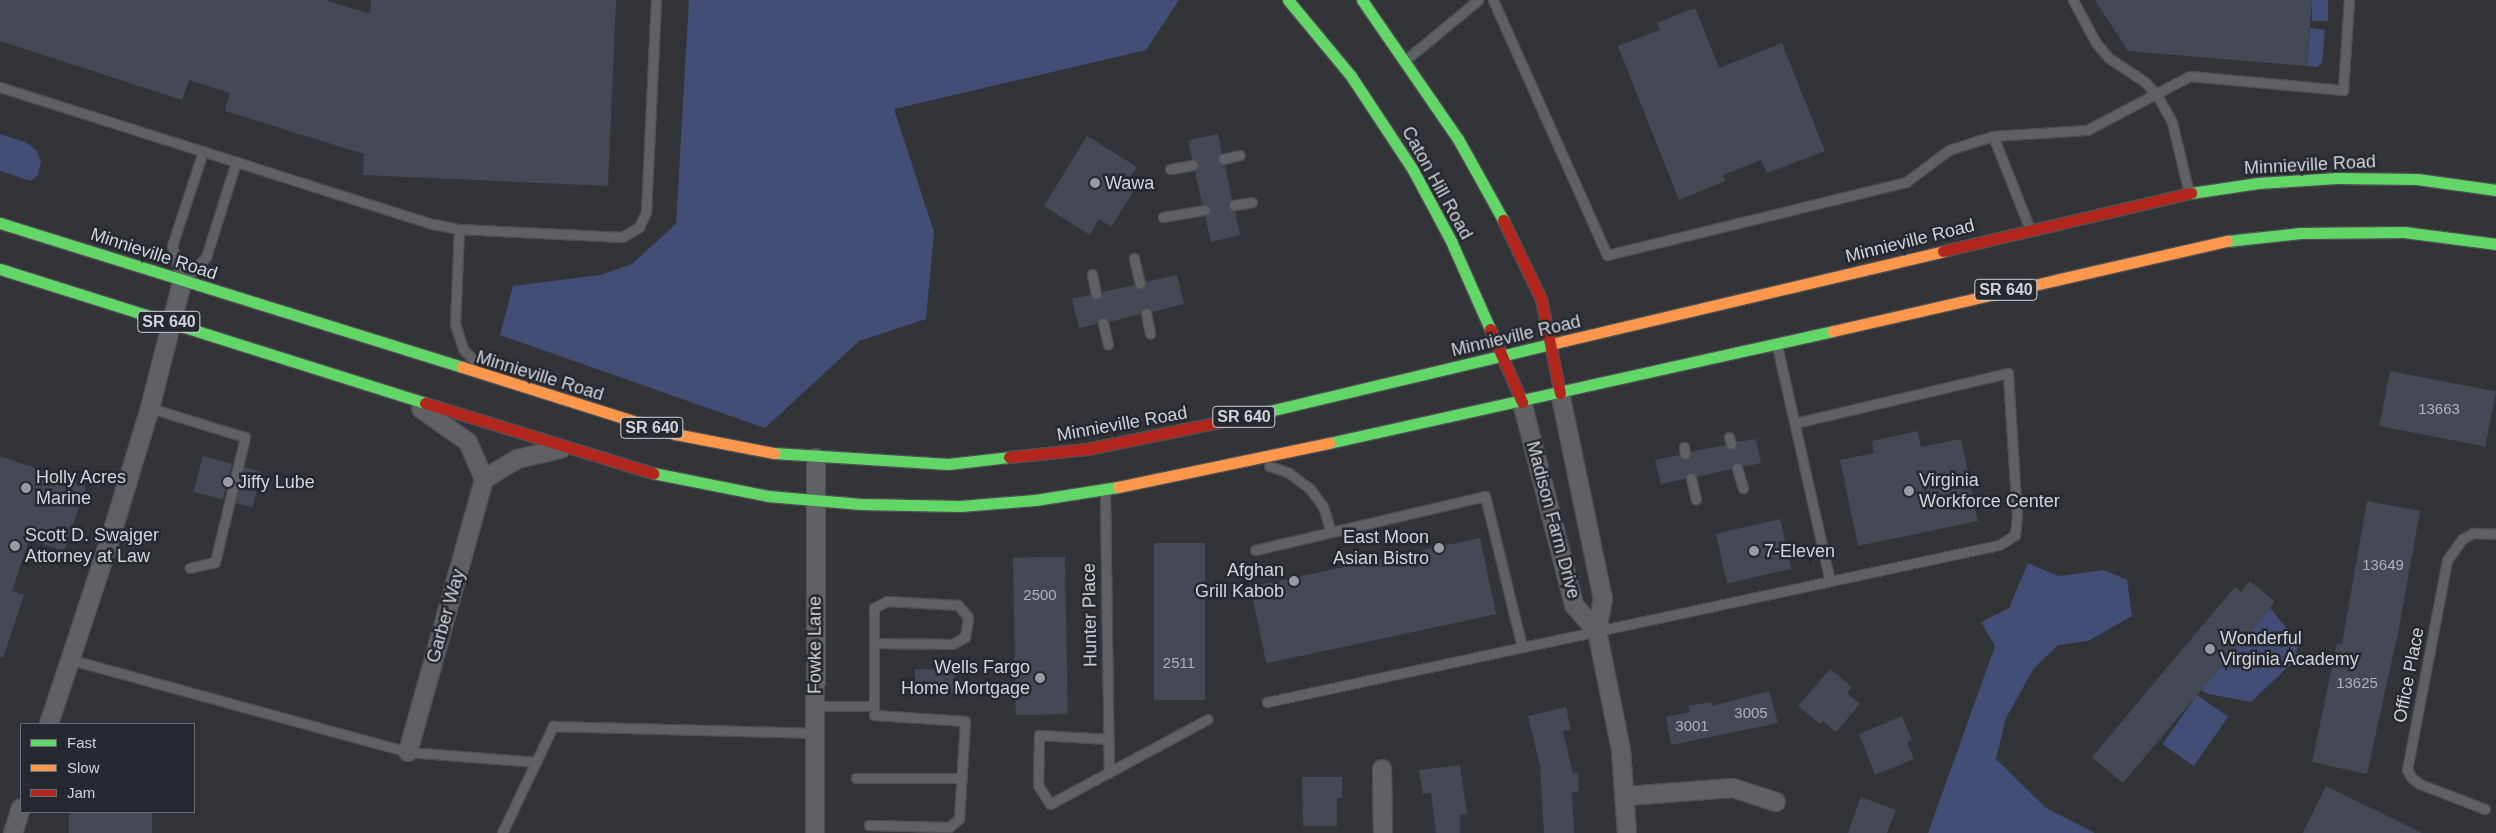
<!DOCTYPE html>
<style>
body{margin:0}
#map{position:relative;width:2496px;height:833px;overflow:hidden;background:#333438;font-family:Arial,sans-serif}
div>[style]{position:absolute}
[style*='--x']{left:calc(var(--x)*1px);top:calc(var(--y)*1px);width:calc(var(--w)*1px);rotate:calc(var(--a)*1deg)}
.green>*{inset:0;background:#424e75;transform-origin:0 0}
.building>*{inset:0;background:#454956;transform-origin:0 0}
.roads{filter:drop-shadow(1px 0 #4f5054) drop-shadow(-1px 0 #4f5054) drop-shadow(0 1px #4f5054) drop-shadow(0 -1px #4f5054)}
.lane>*{height:9px;margin:-4.5px;padding:0 4.5px;transform-origin:4.5px;border-radius:4.5px;background:#606164}
.street>*{height:18px;margin:-9px;padding:0 9px;transform-origin:9px;border-radius:9px;background:#606164}
.fast>*{height:11px;margin:-5.5px;padding:0 5.5px;transform-origin:5.5px;border-radius:5.5px;background:#63d668}
.slow>*{height:11px;margin:-5.5px;padding:0 5.5px;transform-origin:5.5px;border-radius:5.5px;background:#ff974d}
.jam>*{height:11px;margin:-5.5px;padding:0 5.5px;transform-origin:5.5px;border-radius:5.5px;background:#b3261e}
.dots>*{width:14px;height:14px;translate:-50% -50%;box-sizing:border-box;border:2px solid #272931;border-radius:50%}
span{translate:-50% -50%;white-space:nowrap;text-align:center;line-height:1.15;-webkit-text-stroke:5px #272931;paint-order:stroke}
.number-label{font-size:15px;color:#aeb0b8}
.number-label span{-webkit-text-stroke-width:0}
.shield-label span{padding:1px 4px;background:#272931;border:1px solid;border-radius:4px;-webkit-text-stroke-width:0}
.shield-label{font-size:16px;color:#d1d3d8;font-weight:700}
.street-label{font-size:18px;color:#d1d3d8}
.poi-label{font-size:18px;color:#d1d3d8}
.left{translate:0 -50%;text-align:left}
.right{translate:-100% -50%;text-align:right}
.legend{position:absolute;left:20px;top:723px;width:175px;height:90px;box-sizing:border-box;background:#272931;border:1px solid #6b6d74;margin:0;padding:6px 9px;list-style:none;font-size:15px;color:#d1d3d8}
.legend li{display:flex;align-items:center;gap:10px;height:25px}
.legend b{width:25px;border:1px solid #6b6d74}
</style>
<div id="map">
<div class="green">
<div style="clip-path:polygon(689px 0,1179px 0,1146px 50px,894px 109px,934px 232px,926px 319px,859px 341px,765px 428px,500px 335px,513px 286px,600px 275px,632px 264px,676px 224px)"></div>
<div style="left:2312px;top:0;width:16px;height:21px"></div>
<div style="clip-path:polygon(2310px 28px,2325px 30px,2322px 63px,2317px 67px,2307px 66px)"></div>
<div style="clip-path:polygon(0 134px,25px 142px,36px 150px,41px 161px,38px 175px,31px 181px,0 171px)"></div>
<div style="clip-path:polygon(2028px 563px,2058px 576px,2104px 570px,2127px 580px,2132px 616px,2088px 641px,2058px 645px,2034px 668px,2006px 718px,1996px 759px,2046px 808px,2095px 833px,1928px 833px,1995px 646px,1981px 622px,2009px 608px)"></div>
<div style="clip-path:polygon(2270px 608px,2299px 644px,2293px 662px,2251px 702px,2209px 694px,2201px 690px)"></div>
<div style="left:2197px;top:695px;width:38px;height:60px;rotate:35deg"></div>
</div>
<div class="building">
<div style="clip-path:polygon(0 0,325px 0,370px 14px,371px 0,616px 0,608px 186px,363px 175px,364px 154px,225px 111px,230px 93px,189px 80px,182px 100px,0 41px)"></div>
<div style="clip-path:polygon(2095px 0,2312px 0,2307px 66px,2128px 51px)"></div>
<div style="clip-path:polygon(1695px 8px,1719px 68px,1782px 43px,1825px 151px,1767px 173px,1761px 160px,1723px 175px,1725px 181px,1679px 200px,1618px 46px,1660px 30px,1657px 23px)"></div>
<div style="clip-path:polygon(1218px 134px,1222px 153px,1217px 160px,1225px 165px,1232px 199px,1228px 206px,1235px 211px,1240px 235px,1211px 242px,1205px 216px,1210px 208px,1202px 204px,1195px 171px,1199px 163px,1192px 159px,1188px 140px)"></div>
<div style="clip-path:polygon(1087px 136px,1137px 167px,1128px 180px,1137px 186px,1111px 227px,1099px 219px,1090px 235px,1044px 206px)"></div>
<div style="clip-path:polygon(1177px 275px,1184px 304px,1152px 312px,1144px 307px,1140px 314px,1109px 322px,1102px 317px,1097px 324px,1079px 328px,1072px 299px,1090px 295px,1098px 300px,1102px 292px,1134px 285px,1141px 289px,1146px 282px)"></div>
<div style="left:2390px;top:371px;width:108px;height:56px;rotate:11deg"></div>
<div style="clip-path:polygon(1918px 431px,1921px 447px,1961px 439px,1978px 521px,1858px 546px,1840px 460px,1874px 453px,1872px 441px)"></div>
<div style="clip-path:polygon(1756px 439px,1761px 463px,1743px 467px,1736px 462px,1731px 469px,1697px 477px,1690px 472px,1685px 479px,1661px 484px,1655px 460px,1679px 455px,1686px 460px,1691px 452px,1725px 445px,1732px 450px,1737px 442px)"></div>
<div style="clip-path:polygon(0 456px,86px 486px,64px 551px,29px 540px,12px 591px,24px 595px,3px 658px,0 657px)"></div>
<div style="left:203px;top:456px;width:30px;height:37px;rotate:15deg"></div>
<div style="left:244px;top:467px;width:19px;height:37px;rotate:16deg"></div>
<div style="clip-path:polygon(2367px 501px,2420px 511px,2399px 628px,2367px 774px,2312px 762px,2337px 643px,2342px 644px)"></div>
<div style="left:1780px;top:519px;width:51px;height:66px;rotate:77deg"></div>
<div style="left:1480px;top:538px;width:78px;height:235px;rotate:78deg"></div>
<div style="left:1154px;top:543px;width:51px;height:157px"></div>
<div style="left:1065px;top:557px;width:157px;height:52px;rotate:89deg"></div>
<div style="clip-path:polygon(2250px 581px,2275px 602px,2123px 783px,2092px 757px,2235px 587px,2241px 592px)"></div>
<div style="left:915px;top:669px;width:40px;height:23px;rotate:1deg"></div>
<div style="clip-path:polygon(1830px 669px,1852px 687px,1847px 693px,1860px 704px,1836px 732px,1823px 721px,1820px 724px,1798px 706px)"></div>
<div style="clip-path:polygon(1769px 691px,1778px 723px,1671px 745px,1666px 717px,1690px 712px,1689px 706px,1711px 702px,1712px 706px)"></div>
<div style="clip-path:polygon(1566px 707px,1571px 730px,1563px 731px,1573px 773px,1578px 772px,1579px 791px,1572px 792px,1574px 833px,1544px 833px,1540px 765px,1528px 716px)"></div>
<div style="clip-path:polygon(1902px 716px,1912px 740px,1907px 742px,1914px 759px,1875px 775px,1859px 734px)"></div>
<div style="clip-path:polygon(1460px 765px,1467px 814px,1460px 815px,1460px 833px,1436px 833px,1431px 793px,1423px 794px,1419px 770px)"></div>
<div style="clip-path:polygon(1302px 777px,1342px 777px,1342px 798px,1337px 798px,1337px 826px,1303px 826px)"></div>
<div style="clip-path:polygon(2326px 786px,2422px 833px,2303px 833px)"></div>
<div style="clip-path:polygon(1861px 797px,1896px 810px,1887px 833px,1848px 833px)"></div>
<div style="left:69px;top:812px;width:83px;height:22px"></div>
</div>
<div class="roads">
<div class="lane">
<div style="--x:1493;--y:0;--w:279;--a:65.9"></div>
<div style="--x:1607;--y:255;--w:308;--a:-13.7"></div>
<div style="--x:1906;--y:182;--w:54;--a:-36.7"></div>
<div style="--x:1949;--y:150;--w:46;--a:-17.7"></div>
<div style="--x:1993;--y:136;--w:94;--a:-3.7"></div>
<div style="--x:2087;--y:130;--w:116;--a:-27.7"></div>
<div style="--x:2190;--y:76;--w:154;--a:5.2"></div>
<div style="--x:2343;--y:90;--w:90;--a:-86.2"></div>
<div style="--x:2073;--y:0;--w:49;--a:61.9"></div>
<div style="--x:2096;--y:43;--w:20;--a:49"></div>
<div style="--x:2109;--y:58;--w:43;--a:33.7"></div>
<div style="--x:2145;--y:82;--w:18;--a:47"></div>
<div style="--x:2157;--y:95;--w:31;--a:61"></div>
<div style="--x:2172;--y:122;--w:69;--a:76.6"></div>
<div style="--x:1408;--y:58;--w:91;--a:-39.6"></div>
<div style="--x:0;--y:87;--w:454;--a:17.6"></div>
<div style="--x:433;--y:224;--w:26;--a:11"></div>
<div style="--x:459;--y:229;--w:163;--a:2.8"></div>
<div style="--x:622;--y:237;--w:20;--a:-30"></div>
<div style="--x:639;--y:227;--w:17;--a:-65"></div>
<div style="--x:646;--y:212;--w:212;--a:-87.3"></div>
<div style="--x:1993;--y:136;--w:98;--a:68.4"></div>
<div style="--x:1223;--y:159;--w:17;--a:-13"></div>
<div style="--x:1170;--y:169;--w:23;--a:-10"></div>
<div style="--x:1234;--y:205;--w:18;--a:-9"></div>
<div style="--x:1163;--y:217;--w:42;--a:-9.7"></div>
<div style="--x:459;--y:229;--w:95;--a:92.4"></div>
<div style="--x:455;--y:324;--w:26;--a:72"></div>
<div style="--x:463;--y:349;--w:18;--a:47"></div>
<div style="--x:1134;--y:258;--w:26;--a:77"></div>
<div style="--x:1092;--y:274;--w:20;--a:79"></div>
<div style="--x:180;--y:275;--w:30;--a:-105"></div>
<div style="--x:172;--y:246;--w:100;--a:-71.9"></div>
<div style="--x:186;--y:278;--w:29;--a:-46"></div>
<div style="--x:206;--y:257;--w:100;--a:-72.5"></div>
<div style="--x:1146;--y:313;--w:21;--a:79"></div>
<div style="--x:1103;--y:323;--w:22;--a:77"></div>
<div style="--x:1777;--y:346;--w:241;--a:77.3"></div>
<div style="--x:150;--y:408;--w:99;--a:17"></div>
<div style="--x:245;--y:437;--w:129;--a:103.5"></div>
<div style="--x:215;--y:562;--w:26;--a:167"></div>
<div style="--x:1729;--y:437;--w:7;--a:74"></div>
<div style="--x:1684;--y:447;--w:7;--a:82"></div>
<div style="--x:1269;--y:466;--w:21;--a:19"></div>
<div style="--x:1289;--y:473;--w:26;--a:37"></div>
<div style="--x:1310;--y:489;--w:21;--a:53"></div>
<div style="--x:1323;--y:506;--w:27;--a:73"></div>
<div style="--x:1737;--y:468;--w:21;--a:73"></div>
<div style="--x:1691;--y:478;--w:22;--a:77"></div>
<div style="--x:1105;--y:492;--w:281;--a:89.2"></div>
<div style="--x:1255;--y:550;--w:236;--a:-13.2"></div>
<div style="--x:1485;--y:496;--w:155;--a:76.2"></div>
<div style="--x:874;--y:643;--w:78;--a:0.7"></div>
<div style="--x:952;--y:644;--w:15;--a:-28"></div>
<div style="--x:965;--y:637;--w:20;--a:-81"></div>
<div style="--x:968;--y:617;--w:16;--a:-130"></div>
<div style="--x:958;--y:605;--w:71;--a:-176.8"></div>
<div style="--x:887;--y:601;--w:15;--a:152"></div>
<div style="--x:874;--y:608;--w:98;--a:90"></div>
<div style="--x:72;--y:660;--w:348;--a:15.3"></div>
<div style="--x:408;--y:752;--w:129;--a:4.4"></div>
<div style="--x:1267;--y:702;--w:749;--a:-12.11"></div>
<div style="--x:1999;--y:545;--w:19;--a:-32"></div>
<div style="--x:2015;--y:535;--w:18;--a:-84"></div>
<div style="--x:2017;--y:517;--w:144;--a:-93.6"></div>
<div style="--x:2008;--y:373;--w:219;--a:166.8"></div>
<div style="--x:815;--y:706;--w:59;--a:0"></div>
<div style="--x:874;--y:706;--w:9;--a:90"></div>
<div style="--x:874;--y:715;--w:91;--a:3.8"></div>
<div style="--x:965;--y:721;--w:98;--a:93.5"></div>
<div style="--x:959;--y:819;--w:13;--a:141"></div>
<div style="--x:949;--y:827;--w:80;--a:-178.6"></div>
<div style="--x:1108;--y:739;--w:69;--a:-176.7"></div>
<div style="--x:1039;--y:735;--w:50;--a:91.1"></div>
<div style="--x:1038;--y:785;--w:22;--a:58"></div>
<div style="--x:1050;--y:804;--w:179;--a:-28.3"></div>
<div style="--x:856;--y:778;--w:106;--a:0"></div>
<div style="--x:2485;--y:809;--w:70;--a:-159"></div>
<div style="--x:2420;--y:784;--w:10;--a:-143"></div>
<div style="--x:2412;--y:778;--w:9;--a:-122"></div>
<div style="--x:2407;--y:770;--w:214;--a:-79.2"></div>
<div style="--x:2447;--y:560;--w:26;--a:-54"></div>
<div style="--x:2462;--y:539;--w:13;--a:-29"></div>
<div style="--x:2473;--y:533;--w:23;--a:2"></div>
<div style="--x:502;--y:833;--w:119;--a:-64.5"></div>
<div style="--x:553;--y:726;--w:262;--a:1.5"></div>
</div>
<div class="street">
<div style="--x:1560;--y:393;--w:209;--a:78.2"></div>
<div style="--x:1603;--y:598;--w:34;--a:100"></div>
<div style="--x:1597;--y:631;--w:121;--a:78.6"></div>
<div style="--x:1621;--y:750;--w:83;--a:85.9"></div>
<div style="--x:1522;--y:402;--w:210;--a:75.6"></div>
<div style="--x:1574;--y:605;--w:35;--a:49"></div>
<div style="--x:484;--y:479;--w:39;--a:-31"></div>
<div style="--x:517;--y:459;--w:45;--a:-12.8"></div>
<div style="--x:49;--y:724;--w:191;--a:-71.7"></div>
<div style="--x:109;--y:543;--w:141;--a:-73.1"></div>
<div style="--x:150;--y:408;--w:130;--a:-75.7"></div>
<div style="--x:408;--y:752;--w:283;--a:-74.4"></div>
<div style="--x:484;--y:479;--w:40;--a:-113.4"></div>
<div style="--x:468;--y:442;--w:57;--a:-144.9"></div>
<div style="--x:1382;--y:769;--w:64;--a:89.1"></div>
<div style="--x:1626;--y:796;--w:107;--a:-4.3"></div>
<div style="--x:1733;--y:788;--w:45;--a:18"></div>
<div style="--x:13;--y:833;--w:26;--a:-72"></div>
<div style="--x:815;--y:833;--w:375;--a:-89.8"></div>
</div>
<div class="fast">
<div style="--x:1288;--y:0;--w:99;--a:50.3"></div>
<div style="--x:1351;--y:76;--w:113;--a:56.6"></div>
<div style="--x:1413;--y:170;--w:81;--a:61.8"></div>
<div style="--x:1451;--y:241;--w:96;--a:66.1"></div>
<div style="--x:1362;--y:0;--w:169;--a:55.4"></div>
<div style="--x:1458;--y:139;--w:93;--a:60.9"></div>
<div style="--x:2191;--y:193;--w:68;--a:-8.5"></div>
<div style="--x:2258;--y:183;--w:79;--a:-3.6"></div>
<div style="--x:2337;--y:178;--w:80;--a:0.7"></div>
<div style="--x:2417;--y:179;--w:80;--a:7.9"></div>
<div style="--x:0;--y:223;--w:484;--a:17.3"></div>
<div style="--x:2227;--y:241;--w:74;--a:-6.2"></div>
<div style="--x:2301;--y:233;--w:103;--a:-0.6"></div>
<div style="--x:2404;--y:232;--w:93;--a:7.4"></div>
<div style="--x:0;--y:269;--w:446;--a:17.5"></div>
<div style="--x:1240;--y:418;--w:320;--a:-13.4"></div>
<div style="--x:1329;--y:443;--w:516;--a:-12.53"></div>
<div style="--x:774;--y:453;--w:174;--a:3.6"></div>
<div style="--x:948;--y:464;--w:61;--a:-6.5"></div>
<div style="--x:653;--y:473;--w:117;--a:11.3"></div>
<div style="--x:768;--y:496;--w:93;--a:4.9"></div>
<div style="--x:861;--y:504;--w:99;--a:1.2"></div>
<div style="--x:960;--y:506;--w:75;--a:-4.6"></div>
<div style="--x:1035;--y:500;--w:84;--a:-8.9"></div>
</div>
<div class="slow">
<div style="--x:1833;--y:331;--w:404;--a:-12.9"></div>
<div style="--x:1551;--y:344;--w:403;--a:-13.3"></div>
<div style="--x:462;--y:367;--w:223;--a:17.5"></div>
<div style="--x:675;--y:434;--w:101;--a:10.9"></div>
<div style="--x:1118;--y:487;--w:216;--a:-11.8"></div>
</div>
<div class="jam">
<div style="--x:1503;--y:220;--w:88;--a:64.3"></div>
<div style="--x:1541;--y:299;--w:96;--a:78.6"></div>
<div style="--x:1943;--y:251;--w:255;--a:-13.2"></div>
<div style="--x:1490;--y:329;--w:80;--a:66.3"></div>
<div style="--x:425;--y:403;--w:239;--a:17.1"></div>
<div style="--x:1009;--y:457;--w:78;--a:-5.9"></div>
<div style="--x:1087;--y:449;--w:156;--a:-11.5"></div>
</div>
</div>
<div class="dots">
<div style="left:1095px;top:183px;background:#9a9ba0"></div>
<div style="left:228px;top:482px;background:#9a9ba0"></div>
<div style="left:26px;top:488px;background:#9a9ba0"></div>
<div style="left:1909px;top:491px;background:#9a9ba0"></div>
<div style="left:15px;top:546px;background:#9a9ba0"></div>
<div style="left:1439px;top:548px;background:#9a9ba0"></div>
<div style="left:1754px;top:551px;background:#9a9ba0"></div>
<div style="left:1294px;top:581px;background:#9a9ba0"></div>
<div style="left:2210px;top:649px;background:#9a9ba0"></div>
<div style="left:1040px;top:678px;background:#9a9ba0"></div>
</div>
<div class="number-label">
<span style="left:2439px;top:409px">13663</span>
<span style="left:2383px;top:565px">13649</span>
<span style="left:1040px;top:595px">2500</span>
<span style="left:1179px;top:663px">2511</span>
<span style="left:2357px;top:683px">13625</span>
<span style="left:1751px;top:713px">3005</span>
<span style="left:1692px;top:726px">3001</span>
</div>
<div class="shield-label">
<span style="left:2006px;top:290px">SR 640</span>
<span style="left:169px;top:322px">SR 640</span>
<span style="left:1244px;top:417px">SR 640</span>
<span style="left:652px;top:428px">SR 640</span>
</div>
<div class="street-label">
<span style="left:2310px;top:165px;rotate:-3deg">Minnieville Road</span>
<span style="left:1437px;top:183px;rotate:61deg">Caton Hill Road</span>
<span style="left:1910px;top:241px;rotate:-14deg">Minnieville Road</span>
<span style="left:154px;top:254px;rotate:18deg">Minnieville Road</span>
<span style="left:1516px;top:336px;rotate:-13deg">Minnieville Road</span>
<span style="left:540px;top:376px;rotate:17deg">Minnieville Road</span>
<span style="left:1122px;top:424px;rotate:-10deg">Minnieville Road</span>
<span style="left:1553px;top:520px;rotate:75deg">Madison Farm Drive</span>
<span style="left:1090px;top:615px;rotate:-91deg">Hunter Place</span>
<span style="left:446px;top:616px;rotate:-74deg">Garber Way</span>
<span style="left:815px;top:645px;rotate:-90deg">Fowke Lane</span>
<span style="left:2409px;top:675px;rotate:-79deg">Office Place</span>
</div>
<div class="poi-label">
<span class="left" style="left:1105px;top:183px">Wawa</span>
<span class="left" style="left:36px;top:488px">Holly Acres<br>Marine</span>
<span class="left" style="left:1919px;top:491px">Virginia<br>Workforce Center</span>
<span class="left" style="left:238px;top:482px">Jiffy Lube</span>
<span class="left" style="left:25px;top:546px">Scott D. Swajger<br>Attorney at Law</span>
<span class="right" style="left:1429px;top:548px">East Moon<br>Asian Bistro</span>
<span class="left" style="left:1764px;top:551px">7-Eleven</span>
<span class="right" style="left:1284px;top:581px">Afghan<br>Grill Kabob</span>
<span class="left" style="left:2220px;top:649px">Wonderful<br>Virginia Academy</span>
<span class="right" style="left:1030px;top:678px">Wells Fargo<br>Home Mortgage</span>
</div>
<ul class="legend">
<li><b style="height:6px;background:#63d668"></b>Fast</li>
<li><b style="height:6px;background:#ff974d"></b>Slow</li>
<li><b style="height:6px;background:#b3261e"></b>Jam</li>
</ul>
</div>
